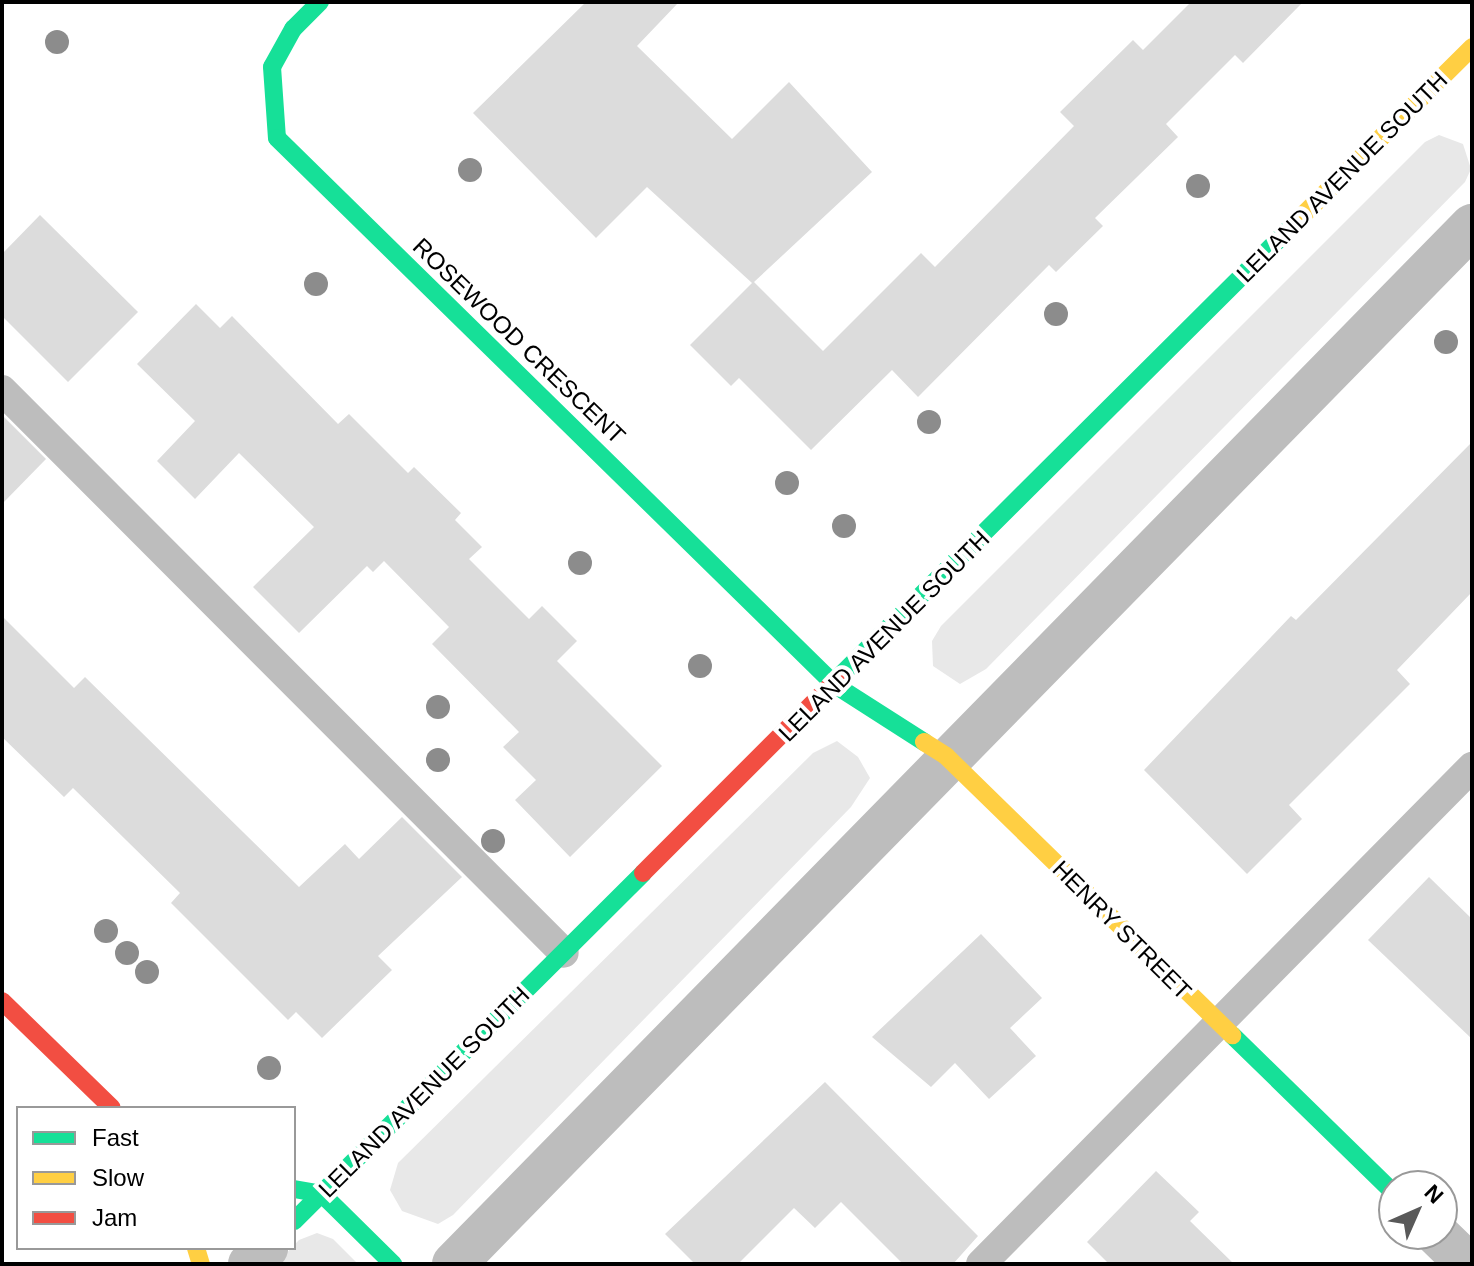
<!DOCTYPE html>
<style>
body{margin:0}
#map{position:relative;width:1474px;height:1266px;overflow:hidden;background:#fff;font-family:Arial,sans-serif}
div>[style]{position:absolute}
[style*='--x']{left:calc(var(--x)*1px);top:calc(var(--y)*1px);width:calc(var(--w)*1px);rotate:calc(var(--a)*1deg)}
.green>*{inset:0;background:#e8e8e8}
.building>*{inset:0;background:#dcdcdc}
.lane>*{height:30px;margin:-15px;padding:0 15px;transform-origin:15px;border-radius:15px;background:#bdbdbd}
.street>*{height:44px;margin:-22px;padding:0 22px;transform-origin:22px;border-radius:22px;background:#bdbdbd}
.fast>*{height:18px;margin:-9px;padding:0 9px;transform-origin:9px;border-radius:9px;background:#16e098}
.slow>*{height:18px;margin:-9px;padding:0 9px;transform-origin:9px;border-radius:9px;background:#ffcf43}
.jam>*{height:18px;margin:-9px;padding:0 9px;transform-origin:9px;border-radius:9px;background:#f24e42}
.trees>*{width:24px;height:24px;margin:-12px;border-radius:50%;background:#8c8c8c}
span{translate:-50% -50%;white-space:nowrap;text-align:center;line-height:1.15;-webkit-text-stroke:8px #fff;paint-order:stroke}
.street-label{font-size:24px;color:#000}
.frame{position:absolute;inset:0;border:4px solid #000;pointer-events:none}
.legend{position:absolute;left:16px;top:1106px;width:280px;height:144px;box-sizing:border-box;background:#fff;border:2px solid #999;margin:0;padding:10px 14px;list-style:none;font-size:24px;color:#000}
.legend li{display:flex;align-items:center;gap:16px;height:40px}
.legend b{width:40px;border:2px solid #999}
.north{position:absolute;left:1378px;top:1170px;width:80px;height:80px;box-sizing:border-box;background:#fff;border:2px solid #999;border-radius:50%;rotate:45deg;font-size:22px;font-weight:700;line-height:32px;text-align:center;color:#000}
.north::after{content:'';display:block;margin:auto;width:28px;height:36px;background:#595959;clip-path:polygon(50% 0,100% 100%,50% 72%,0 100%)}
</style>
<div id="map">
<div class="green">
<div style="clip-path:polygon(1439px 135px,1463px 144px,1471px 169px,1465px 182px,986px 669px,960px 684px,933px 666px,932px 641px,941px 626px,1425px 142px)"></div>
<div style="clip-path:polygon(837px 741px,858px 757px,870px 778px,851px 807px,453px 1215px,438px 1224px,402px 1211px,390px 1190px,398px 1163px,813px 753px)"></div>
<div style="clip-path:polygon(317px 1233px,333px 1239px,358px 1264px,276px 1264px,299px 1240px)"></div>
</div>
<div class="building">
<div style="clip-path:polygon(586px 2px,679px 2px,637px 46px,732px 139px,789px 82px,872px 172px,754px 282px,823px 351px,921px 253px,935px 267px,1074px 126px,1060px 112px,1133px 40px,1143px 50px,1191px 2px,1303px 2px,1243px 63px,1235px 55px,1166px 124px,1178px 137px,1095px 218px,1103px 226px,1056px 272px,1049px 265px,918px 397px,892px 370px,811px 450px,739px 378px,731px 386px,690px 345px,752px 283px,647px 187px,596px 238px,473px 113px)"></div>
<div style="clip-path:polygon(40px 215px,138px 312px,68px 382px,2px 316px,2px 254px)"></div>
<div style="clip-path:polygon(196px 304px,220px 328px,232px 316px,338px 424px,349px 414px,408px 473px,414px 467px,461px 513px,455px 520px,482px 547px,469px 559px,529px 619px,542px 606px,577px 641px,557px 661px,662px 766px,570px 857px,515px 800px,536px 780px,503px 747px,519px 732px,432px 644px,449px 627px,384px 561px,373px 572px,367px 566px,299px 633px,253px 587px,314px 527px,239px 453px,195px 499px,157px 461px,195px 421px,137px 364px)"></div>
<div style="clip-path:polygon(2px 415px,46px 459px,2px 504px)"></div>
<div style="clip-path:polygon(1472px 442px,1472px 592px,1397px 670px,1410px 684px,1289px 805px,1302px 819px,1247px 874px,1144px 770px,1291px 616px,1296px 620px)"></div>
<div style="clip-path:polygon(2px 616px,74px 688px,85px 677px,299px 887px,345px 844px,359px 859px,402px 817px,462px 877px,378px 956px,392px 970px,322px 1038px,296px 1012px,288px 1020px,171px 903px,180px 893px,73px 788px,64px 797px,2px 737px)"></div>
<div style="clip-path:polygon(1429px 877px,1472px 919px,1472px 1039px,1368px 940px)"></div>
<div style="clip-path:polygon(981px 934px,1042px 998px,1010px 1028px,1036px 1056px,989px 1099px,955px 1063px,931px 1087px,872px 1037px)"></div>
<div style="clip-path:polygon(825px 1082px,978px 1236px,953px 1264px,903px 1264px,841px 1202px,815px 1228px,794px 1208px,738px 1264px,695px 1264px,665px 1234px)"></div>
<div style="clip-path:polygon(1156px 1171px,1199px 1212px,1190px 1221px,1234px 1264px,1109px 1264px,1087px 1242px)"></div>
</div>
<div class="lane">
<div style="--x:2;--y:390;--w:795;--a:45.05"></div>
<div style="--x:981;--y:1264;--w:699;--a:-45.35"></div>
</div>
<div class="street">
<div style="--x:1437;--y:1234;--w:43;--a:44.1"></div>
<div style="--x:250;--y:1264;--w:23;--a:-45"></div>
<div style="--x:454;--y:1264;--w:1454;--a:-45.56"></div>
</div>
<div class="fast">
<div style="--x:320;--y:2;--w:38;--a:135"></div>
<div style="--x:293;--y:29;--w:43;--a:118.9"></div>
<div style="--x:272;--y:67;--w:71;--a:86"></div>
<div style="--x:277;--y:138;--w:781;--a:44.43"></div>
<div style="--x:835;--y:685;--w:106;--a:32.6"></div>
<div style="--x:837;--y:679;--w:642;--a:-44.87"></div>
<div style="--x:1232;--y:1035;--w:226;--a:44.3"></div>
<div style="--x:294;--y:1189;--w:28;--a:10"></div>
<div style="--x:322;--y:1194;--w:100;--a:44.6"></div>
<div style="--x:294;--y:1221;--w:493;--a:-44.9"></div>
</div>
<div class="slow">
<div style="--x:1292;--y:226;--w:254;--a:-44.8"></div>
<div style="--x:924;--y:742;--w:26;--a:32"></div>
<div style="--x:946;--y:756;--w:400;--a:44.3"></div>
<div style="--x:196;--y:1248;--w:17;--a:73"></div>
</div>
<div class="jam">
<div style="--x:643;--y:873;--w:274;--a:-45"></div>
<div style="--x:2;--y:1001;--w:153;--a:44.2"></div>
</div>
<div class="trees">
<div style="left:57px;top:42px"></div>
<div style="left:470px;top:170px"></div>
<div style="left:1198px;top:186px"></div>
<div style="left:316px;top:284px"></div>
<div style="left:1056px;top:314px"></div>
<div style="left:1446px;top:342px"></div>
<div style="left:929px;top:422px"></div>
<div style="left:787px;top:483px"></div>
<div style="left:844px;top:526px"></div>
<div style="left:580px;top:563px"></div>
<div style="left:700px;top:666px"></div>
<div style="left:438px;top:707px"></div>
<div style="left:438px;top:760px"></div>
<div style="left:493px;top:841px"></div>
<div style="left:106px;top:931px"></div>
<div style="left:127px;top:953px"></div>
<div style="left:147px;top:972px"></div>
<div style="left:269px;top:1068px"></div>
</div>
<div class="street-label">
<span style="left:1342px;top:177px;rotate:-45deg">LELAND AVENUE SOUTH</span>
<span style="left:519px;top:341px;rotate:44deg">ROSEWOOD CRESCENT</span>
<span style="left:884px;top:636px;rotate:-45deg">LELAND AVENUE SOUTH</span>
<span style="left:1122px;top:930px;rotate:45deg">HENRY STREET</span>
<span style="left:424px;top:1092px;rotate:-45deg">LELAND AVENUE SOUTH</span>
</div>
<div class="frame"></div>
<ul class="legend">
<li><b style="height:10px;background:#16e098"></b>Fast</li>
<li><b style="height:10px;background:#ffcf43"></b>Slow</li>
<li><b style="height:10px;background:#f24e42"></b>Jam</li>
</ul>
<div class="north">N</div>
</div>
